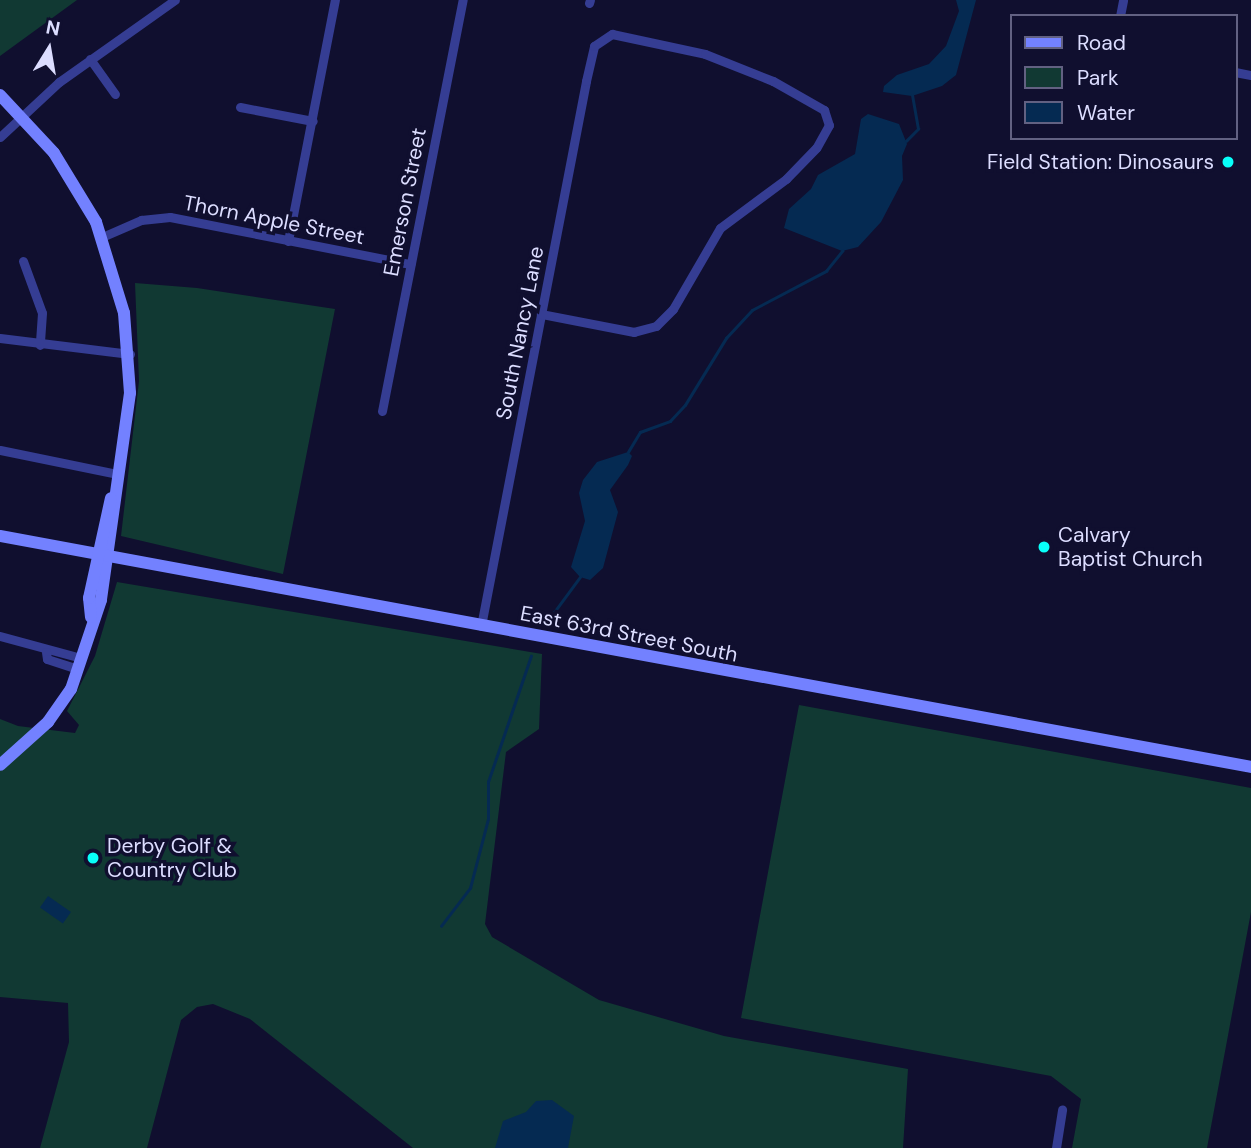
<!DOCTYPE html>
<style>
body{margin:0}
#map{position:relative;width:1251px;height:1148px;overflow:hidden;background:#100f2f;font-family:"DM Sans",sans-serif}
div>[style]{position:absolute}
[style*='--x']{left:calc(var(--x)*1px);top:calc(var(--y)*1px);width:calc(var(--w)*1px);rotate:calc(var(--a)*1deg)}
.green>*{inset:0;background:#113933}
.water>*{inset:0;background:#052a52;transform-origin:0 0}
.stream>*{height:2.5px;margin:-1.25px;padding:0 1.25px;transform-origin:1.25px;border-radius:1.25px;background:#052a52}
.street>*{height:9px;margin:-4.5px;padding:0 4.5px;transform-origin:4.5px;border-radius:4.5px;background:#353d93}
.secondary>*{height:12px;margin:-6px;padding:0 6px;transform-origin:6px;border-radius:6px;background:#7381ff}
.dots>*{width:19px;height:19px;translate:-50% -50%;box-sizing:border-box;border:4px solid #100f2f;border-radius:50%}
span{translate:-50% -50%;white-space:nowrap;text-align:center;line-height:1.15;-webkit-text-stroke:7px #100f2f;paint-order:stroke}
.poi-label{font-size:21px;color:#dcddff}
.right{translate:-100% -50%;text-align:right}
.left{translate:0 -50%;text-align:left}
.street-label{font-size:21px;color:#dcddff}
.legend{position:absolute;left:1010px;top:14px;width:228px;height:126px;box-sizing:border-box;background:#100f2f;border:2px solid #626182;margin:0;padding:9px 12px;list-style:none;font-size:21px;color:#dcddff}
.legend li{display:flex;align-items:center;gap:14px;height:35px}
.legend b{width:35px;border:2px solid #626182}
.north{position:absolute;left:14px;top:14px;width:70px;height:70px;-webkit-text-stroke:5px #100f2f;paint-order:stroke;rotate:11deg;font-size:19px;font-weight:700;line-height:28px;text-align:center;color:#dcddff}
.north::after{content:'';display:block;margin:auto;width:24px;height:32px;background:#dcddff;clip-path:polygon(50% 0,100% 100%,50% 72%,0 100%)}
</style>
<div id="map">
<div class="green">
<div style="clip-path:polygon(0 0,77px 0,0 56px)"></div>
<div style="clip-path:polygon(135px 283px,197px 288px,335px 309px,283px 574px,121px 536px,139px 381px)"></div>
<div style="clip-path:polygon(117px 582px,542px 654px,539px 729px,506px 752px,485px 924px,492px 937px,599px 1000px,724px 1036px,908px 1069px,903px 1148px,413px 1148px,250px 1019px,213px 1004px,197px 1007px,181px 1020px,147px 1148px,40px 1148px,69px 1042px,68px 1003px,0 997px,0 719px,18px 726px,75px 733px,79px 725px,67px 711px,95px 656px)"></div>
<div style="clip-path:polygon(799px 705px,1251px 788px,1251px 912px,1207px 1148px,1072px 1148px,1081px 1099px,1051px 1076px,741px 1018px)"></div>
</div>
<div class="water">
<div style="clip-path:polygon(956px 0,976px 0,956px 75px,942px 86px,912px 96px,883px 92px,884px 86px,897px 75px,929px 64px,946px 46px,959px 11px)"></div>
<div style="clip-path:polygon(868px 114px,899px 124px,907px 144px,902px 156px,903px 180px,881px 222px,858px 247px,842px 251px,784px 228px,789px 209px,811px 189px,818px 175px,855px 154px,861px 119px)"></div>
<div style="clip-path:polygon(628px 452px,632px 456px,628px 465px,610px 490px,618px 512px,603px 568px,590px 580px,580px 577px,571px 567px,585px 521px,579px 493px,583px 480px,597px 462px)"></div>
<div style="left:48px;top:896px;width:28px;height:14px;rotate:35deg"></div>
<div style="clip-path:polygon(552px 1100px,574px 1116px,568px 1148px,495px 1148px,503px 1121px,526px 1112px,536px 1101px)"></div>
</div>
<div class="stream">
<div style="--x:906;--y:141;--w:17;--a:-45"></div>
<div style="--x:918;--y:129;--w:34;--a:-100"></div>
<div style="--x:628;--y:452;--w:23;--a:-59"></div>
<div style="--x:640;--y:432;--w:32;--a:-20"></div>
<div style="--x:670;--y:421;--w:22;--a:-47"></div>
<div style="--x:685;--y:405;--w:79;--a:-58.5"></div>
<div style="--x:726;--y:338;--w:38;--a:-47"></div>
<div style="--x:752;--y:310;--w:84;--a:-27.8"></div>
<div style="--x:826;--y:271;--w:26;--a:-51"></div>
<div style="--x:552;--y:615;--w:47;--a:-53.6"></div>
<div style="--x:441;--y:926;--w:48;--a:-52.7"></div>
<div style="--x:470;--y:888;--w:71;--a:-75.4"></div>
<div style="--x:488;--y:819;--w:37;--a:-90"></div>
<div style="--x:488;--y:782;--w:133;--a:-71.2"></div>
</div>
<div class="street">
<div style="--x:589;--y:3;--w:3;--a:-72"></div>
<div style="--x:1120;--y:16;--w:16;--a:-79"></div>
<div style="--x:90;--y:59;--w:43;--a:54.5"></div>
<div style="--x:1235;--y:72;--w:16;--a:11"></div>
<div style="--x:240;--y:107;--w:74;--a:10.9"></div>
<div style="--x:0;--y:137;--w:81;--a:-43"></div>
<div style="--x:59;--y:82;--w:142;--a:-35.3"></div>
<div style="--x:102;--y:237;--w:43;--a:-23.6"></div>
<div style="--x:141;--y:220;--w:29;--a:-6"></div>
<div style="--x:170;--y:217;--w:245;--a:11.1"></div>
<div style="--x:288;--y:241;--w:246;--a:-79"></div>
<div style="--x:23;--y:261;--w:55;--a:69.9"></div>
<div style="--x:42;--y:313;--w:32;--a:94"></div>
<div style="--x:0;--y:338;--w:131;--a:7"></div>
<div style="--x:382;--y:411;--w:419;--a:-78.9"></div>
<div style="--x:0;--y:450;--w:119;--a:11.6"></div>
<div style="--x:481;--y:626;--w:555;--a:-79.09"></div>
<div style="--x:586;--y:81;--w:36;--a:-77"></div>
<div style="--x:594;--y:46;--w:22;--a:-34"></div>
<div style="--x:612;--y:34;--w:95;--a:12.1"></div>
<div style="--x:705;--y:54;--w:73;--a:21.7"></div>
<div style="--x:773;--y:81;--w:59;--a:29.6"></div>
<div style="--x:824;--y:110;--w:16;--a:72"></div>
<div style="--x:829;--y:125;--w:26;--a:119"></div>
<div style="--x:816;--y:148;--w:43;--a:134.1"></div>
<div style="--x:786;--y:179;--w:82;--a:143.4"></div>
<div style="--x:720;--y:228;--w:94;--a:120.1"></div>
<div style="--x:673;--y:309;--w:24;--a:135"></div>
<div style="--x:656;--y:326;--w:23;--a:165"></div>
<div style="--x:634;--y:332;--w:95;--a:-169"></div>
<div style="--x:0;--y:636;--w:84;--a:15.2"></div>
<div style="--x:46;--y:652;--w:7;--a:82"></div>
<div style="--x:47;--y:659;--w:32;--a:18"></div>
<div style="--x:1056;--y:1148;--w:39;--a:-81"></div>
</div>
<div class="secondary">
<div style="--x:0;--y:95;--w:79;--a:47"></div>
<div style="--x:54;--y:153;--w:81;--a:58.7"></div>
<div style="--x:96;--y:222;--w:95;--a:72.9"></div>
<div style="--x:124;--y:313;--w:80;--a:85.7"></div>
<div style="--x:130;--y:393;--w:209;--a:98"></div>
<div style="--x:101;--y:600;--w:94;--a:108.6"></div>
<div style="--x:71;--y:689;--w:40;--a:124.9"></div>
<div style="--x:48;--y:722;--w:64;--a:138.1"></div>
<div style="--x:0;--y:536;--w:1272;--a:10.46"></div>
<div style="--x:91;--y:617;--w:19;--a:-96"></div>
<div style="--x:89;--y:598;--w:102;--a:-77.6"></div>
</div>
<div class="dots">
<div style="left:1228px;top:162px;background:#08fff9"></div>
<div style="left:1044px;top:547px;background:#08fff9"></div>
<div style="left:93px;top:858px;background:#08fff9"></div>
</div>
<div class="poi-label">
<span class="right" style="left:1214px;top:162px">Field Station: Dinosaurs</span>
<span class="left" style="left:1058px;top:547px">Calvary<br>Baptist Church</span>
<span class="left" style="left:107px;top:858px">Derby Golf &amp;<br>Country Club</span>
</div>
<div class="street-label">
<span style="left:405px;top:202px;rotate:-79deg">Emerson Street</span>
<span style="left:274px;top:220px;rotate:11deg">Thorn Apple Street</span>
<span style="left:520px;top:333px;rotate:-79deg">South Nancy Lane</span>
<span style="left:629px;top:634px;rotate:11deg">East 63rd Street South</span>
</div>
<ul class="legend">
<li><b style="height:9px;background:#7381ff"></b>Road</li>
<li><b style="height:19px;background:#113933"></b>Park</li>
<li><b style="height:19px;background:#052a52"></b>Water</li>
</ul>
<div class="north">N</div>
</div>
